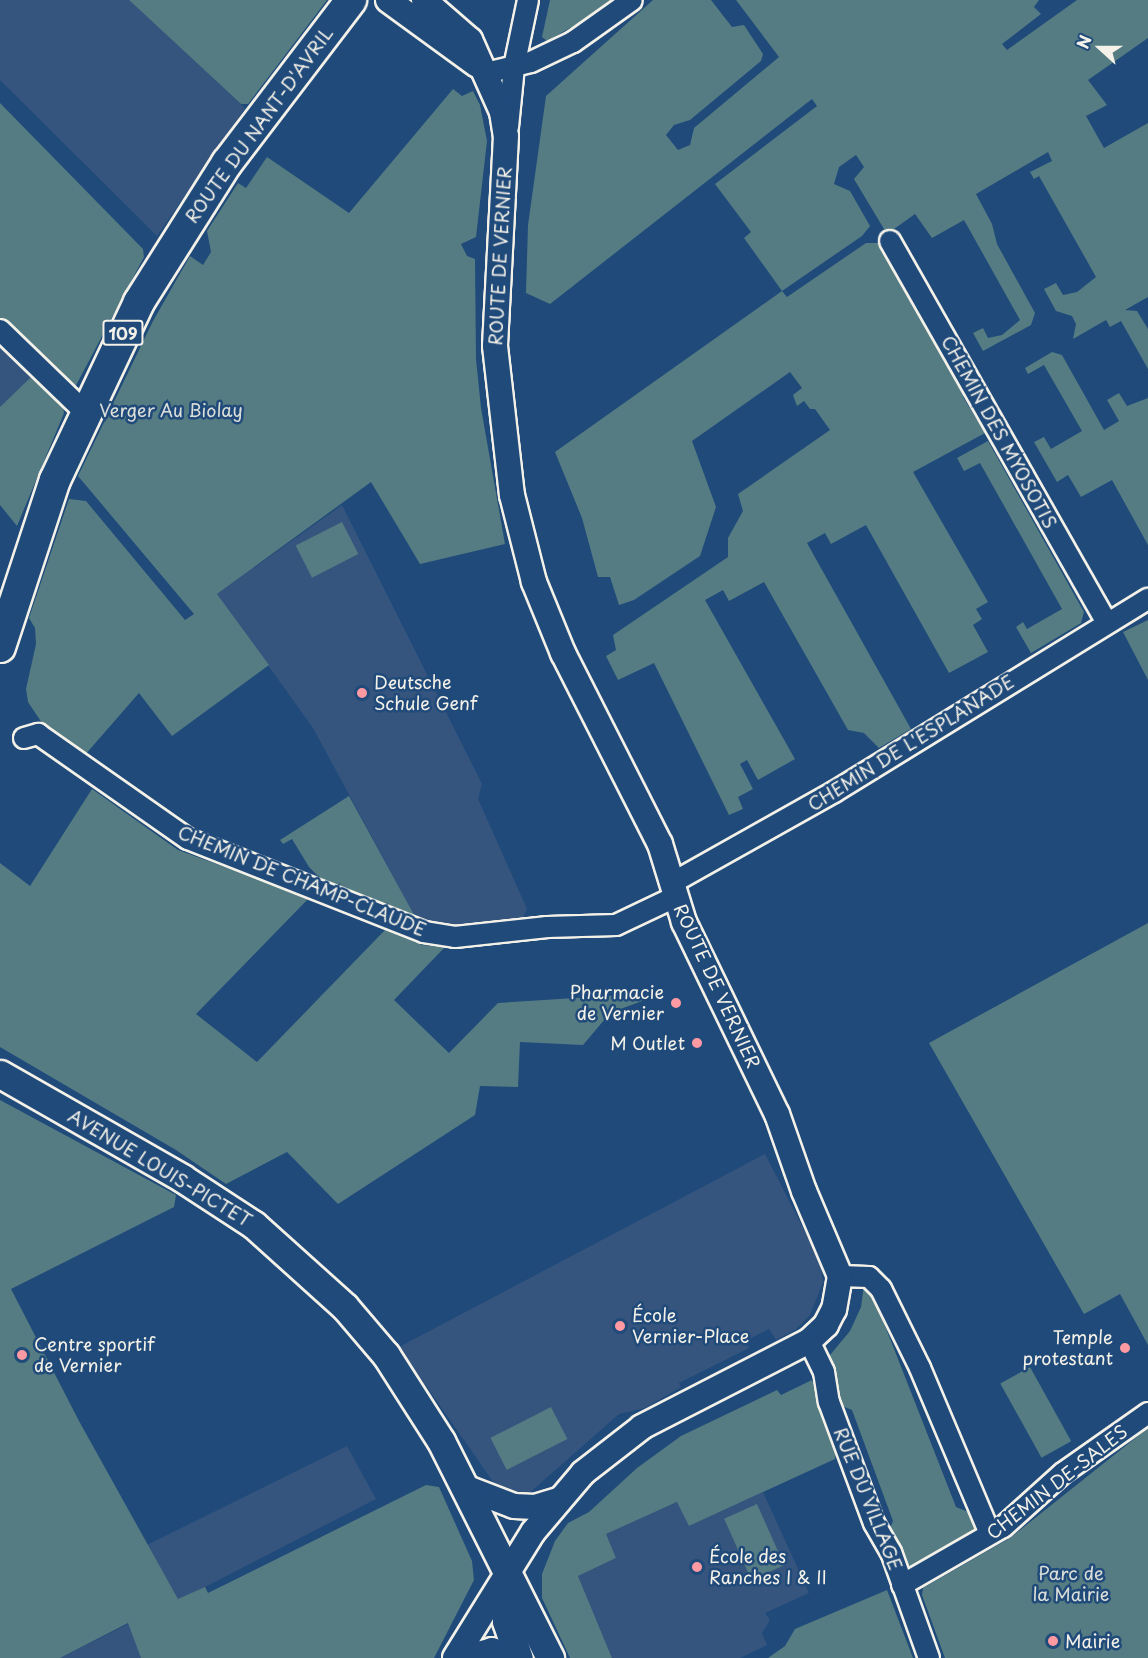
<!DOCTYPE html>
<meta charset="utf-8">
<style>
body{margin:0}
#map{position:relative;width:1148px;height:1658px;overflow:hidden;background:#1f4a7a;font-family:"Playpen Sans",sans-serif}
div>[style]{position:absolute}
[style*='--x']{left:calc(var(--x)*1px);top:calc(var(--y)*1px);width:calc(var(--w)*1px);rotate:calc(var(--a)*1deg)}
.built>*{inset:0;background:#35557e}
.green>*{inset:0;background:#557c82;transform-origin:0 0}
.roads{filter:drop-shadow(2px 0 #f4f1e8) drop-shadow(-2px 0 #f4f1e8) drop-shadow(0 2px #f4f1e8) drop-shadow(0 -2px #f4f1e8)}
.minor>*{height:20px;margin:-10px;padding:0 10px;transform-origin:10px;border-radius:10px;background:#1f4a7a}
.tertiary>*{height:24px;margin:-12px;padding:0 12px;transform-origin:12px;border-radius:12px;background:#1f4a7a}
.secondary>*{height:27px;margin:-13.5px;padding:0 13.5px;transform-origin:13.5px;border-radius:13.5px;background:#1f4a7a}
.primary>*{height:30px;margin:-15px;padding:0 15px;transform-origin:15px;border-radius:15px;background:#1f4a7a}
.dots>*{width:16px;height:16px;translate:-50% -50%;box-sizing:border-box;border:3px solid #1f4a7a;border-radius:50%}
span{translate:-50% -50%;white-space:nowrap;text-align:center;line-height:1.15;-webkit-text-stroke:5px #1f4a7a;paint-order:stroke}
.shield-label span{padding:2px 4px;background:#1f4a7a;border:2px solid;border-radius:4px;-webkit-text-stroke-width:0}
.shield-label{font-size:16px;color:#f4f1e8;font-weight:700}
.street-label{font-size:18px;color:#f4f1e8}
.park-label{font-size:18px;color:#dcdfd9}
.poi-label{font-size:18px;color:#f4f1e8}
.left{translate:0 -50%;text-align:left}
.right{translate:-100% -50%;text-align:right}
.north{position:absolute;left:1070px;top:18px;width:60px;height:60px;-webkit-text-stroke:4px #1f4a7a;paint-order:stroke;rotate:291deg;font-size:16px;font-weight:700;line-height:24px;text-align:center;color:#f4f1e8}
.north::after{content:'';display:block;margin:auto;width:21px;height:27px;background:#f4f1e8;clip-path:polygon(50% 0,100% 100%,50% 72%,0 100%)}
</style>
<div id="map">
<div class="built">
<div style="clip-path:polygon(0 0,129px 0,245px 108px,157px 236px,0 80px)"></div>
<div style="clip-path:polygon(0 340px,34px 374px,0 407px)"></div>
<div style="clip-path:polygon(342px 505px,482px 784px,478px 799px,527px 909px,521px 922px,443px 929px,417px 920px,313px 728px,217px 594px)"></div>
<div style="clip-path:polygon(765px 1154px,820px 1261px,823px 1282px,810px 1315px,795px 1330px,776px 1340px,769px 1329px,747px 1340px,749px 1348px,679px 1383px,681px 1387px,645px 1408px,619px 1414px,527px 1495px,496px 1486px,399px 1347px)"></div>
<div style="clip-path:polygon(347px 1446px,376px 1499px,205px 1587px,231px 1658px,60px 1658px,178px 1599px,147px 1545px)"></div>
<div style="clip-path:polygon(763px 1492px,809px 1593px,765px 1613px,770px 1620px,762px 1633px,767px 1645px,740px 1658px,612px 1658px,578px 1576px,616px 1558px,605px 1534px,678px 1502px,689px 1526px)"></div>
</div>
<div class="green">
<div style="clip-path:polygon(129px 0,327px 0,248px 104px,241px 104px)"></div>
<div style="clip-path:polygon(550px 0,611px 0,593px 15px,547px 41px,542px 37px)"></div>
<div style="clip-path:polygon(653px 0,711px 0,732px 27px,744px 25px,763px 54px,761px 61px,690px 120px,674px 125px,666px 135px,678px 150px,690px 145px,694px 128px,779px 57px,736px 0,1039px 0,1034px 7px,1041px 14px,1002px 44px,1007px 50px,1077px 0,1148px 0,1148px 38px,1088px 80px,1107px 105px,1086px 116px,1104px 148px,1148px 123px,1148px 297px,1125px 310px,1137px 311px,1148px 329px,1148px 369px,1121px 321px,1110px 327px,1106px 320px,1073px 339px,1076px 324px,1072px 316px,1056px 311px,1044px 289px,1056px 283px,1063px 295px,1077px 292px,1096px 277px,1039px 176px,1034px 179px,1030px 172px,1052px 161px,1048px 152px,976px 194px,992px 224px,997px 244px,1035px 313px,1031px 325px,983px 351px,973px 333px,983px 328px,988px 338px,1002px 335px,1020px 320px,964px 220px,932px 238px,915px 214px,887px 234px,854px 179px,864px 167px,856px 155px,839px 167px,834px 184px,850px 191px,870px 226px,862px 236px,782px 291px,787px 297px,866px 243px,880px 243px,968px 393px,963px 397px,985px 433px,913px 472px,988px 602px,976px 609px,982px 619px,973px 625px,988px 652px,949px 673px,866px 525px,831px 544px,825px 533px,807px 543px,911px 729px,879px 748px,864px 733px,848px 730px,764px 582px,729px 601px,723px 590px,705px 600px,795px 759px,758px 780px,747px 760px,740px 764px,753px 789px,738px 797px,743px 809px,729px 815px,654px 663px,618px 680px,606px 656px,616px 650px,613px 635px,728px 557px,728px 538px,743px 511px,738px 494px,830px 430px,815px 409px,810px 409px,804px 401px,797px 406px,793px 395px,802px 388px,790px 372px,692px 441px,716px 507px,700px 556px,634px 600px,619px 605px,610px 577px,598px 577px,582px 518px,555px 452px,782px 291px,744px 238px,751px 232px,715px 184px,817px 106px,812px 99px,550px 304px,526px 293px,528px 225px,546px 96px)"></div>
<div style="clip-path:polygon(453px 89px,462px 96px,473px 91px,480px 105px,487px 141px,476px 237px,461px 244px,467px 256px,475px 259px,476px 359px,481px 408px,505px 544px,420px 564px,371px 482px,217px 594px,269px 665px,172px 736px,139px 693px,84px 756px,42px 723px,28px 702px,26px 689px,36px 644px,35px 628px,29px 618px,69px 499px,86px 501px,185px 620px,194px 614px,78px 476px,153px 321px,190px 256px,203px 265px,211px 252px,207px 231px,238px 183px,246px 188px,267px 157px,349px 213px)"></div>
<div style="clip-path:polygon(0 103px,143px 249px,144px 257px,73px 391px,0 322px)"></div>
<div style="clip-path:polygon(1052px 352px,1062px 355px,1104px 430px,1119px 421px,1107px 400px,1119px 393px,1127px 406px,1148px 398px,1148px 545px,1112px 480px,1081px 497px,1068px 475px,1057px 482px,1034px 442px,1044px 437px,1051px 449px,1082px 431px,1044px 365px,1028px 374px,1025px 368px)"></div>
<div style="clip-path:polygon(34px 374px,62px 402px,64px 413px,17px 526px,0 505px,0 407px)"></div>
<div style="clip-path:polygon(988px 441px,1084px 612px,1081px 623px,1031px 653px,1016px 627px,1023px 622px,1027px 629px,1062px 609px,980px 463px,964px 471px,957px 458px)"></div>
<div style="left:342px;top:522px;width:36px;height:52px;rotate:63deg"></div>
<div style="clip-path:polygon(1148px 620px,1148px 680px,1123px 632px)"></div>
<div style="clip-path:polygon(92px 789px,178px 850px,309px 898px,196px 1014px,257px 1062px,385px 930px,422px 945px,445px 947px,394px 1000px,449px 1053px,498px 1003px,639px 994px,642px 1001px,610px 1013px,583px 1045px,520px 1042px,518px 1087px,480px 1086px,475px 1115px,338px 1204px,287px 1152px,226px 1184px,176px 1150px,0 1047px,0 863px,30px 886px)"></div>
<div style="clip-path:polygon(349px 796px,417px 920px,322px 880px,309px 867px,292px 839px,283px 844px,280px 840px)"></div>
<div style="clip-path:polygon(1148px 923px,1148px 1345px,1120px 1294px,1084px 1314px,929px 1043px)"></div>
<div style="clip-path:polygon(0 1100px,176px 1195px,174px 1207px,11px 1289px,79px 1421px,178px 1599px,205px 1587px,208px 1593px,426px 1485px,439px 1487px,472px 1561px,474px 1580px,434px 1658px,141px 1658px,128px 1623px,60px 1658px,0 1658px)"></div>
<div style="clip-path:polygon(864px 1285px,882px 1306px,878px 1308px,956px 1507px,971px 1513px,977px 1526px,977px 1533px,911px 1569px,907px 1569px,882px 1524px,891px 1526px,893px 1521px,852px 1410px,837px 1404px,825px 1361px,850px 1331px,861px 1307px)"></div>
<div style="left:1030px;top:1367px;width:85px;height:34px;rotate:61deg"></div>
<div style="clip-path:polygon(812px 1380px,836px 1451px,835px 1459px,689px 1526px,677px 1502px,606px 1534px,616px 1558px,578px 1576px,612px 1658px,570px 1658px,542px 1598px,542px 1574px,555px 1541px,568px 1523px,589px 1512px,637px 1468px,681px 1436px,777px 1390px,781px 1395px)"></div>
<div style="left:551px;top:1407px;width:36px;height:68px;rotate:63deg"></div>
<div style="clip-path:polygon(1148px 1428px,1148px 1658px,945px 1658px,922px 1595px,923px 1588px,1010px 1538px)"></div>
<div style="left:757px;top:1504px;width:67px;height:36px;rotate:66deg"></div>
<div style="clip-path:polygon(887px 1590px,913px 1658px,768px 1658px,785px 1646px,795px 1629px)"></div>
</div>
<div class="roads">
<div class="minor">
<div style="--x:486;--y:73;--w:46;--a:-13.7"></div>
<div style="--x:531;--y:62;--w:47;--a:-25.5"></div>
<div style="--x:573;--y:42;--w:72;--a:-35.4"></div>
<div style="--x:508;--y:127;--w:60;--a:-84.3"></div>
<div style="--x:514;--y:67;--w:68;--a:-78.2"></div>
<div style="--x:890;--y:241;--w:439;--a:60.4"></div>
<div style="--x:0;--y:330;--w:118;--a:44"></div>
<div style="--x:24;--y:738;--w:15;--a:-16"></div>
<div style="--x:38;--y:734;--w:183;--a:35"></div>
<div style="--x:188;--y:839;--w:254;--a:21.5"></div>
<div style="--x:424;--y:932;--w:31;--a:9"></div>
<div style="--x:455;--y:937;--w:93;--a:-6.2"></div>
<div style="--x:547;--y:927;--w:69;--a:-1.7"></div>
<div style="--x:616;--y:925;--w:65;--a:-25.4"></div>
<div style="--x:672;--y:883;--w:186;--a:-29.3"></div>
<div style="--x:834;--y:792;--w:369;--a:-31.6"></div>
<div style="--x:840;--y:1276;--w:29;--a:2"></div>
<div style="--x:869;--y:1277;--w:17;--a:45"></div>
<div style="--x:881;--y:1289;--w:88;--a:63.7"></div>
<div style="--x:920;--y:1368;--w:180;--a:67.1"></div>
<div style="--x:809;--y:1341;--w:34;--a:64"></div>
<div style="--x:824;--y:1372;--w:30;--a:81"></div>
<div style="--x:829;--y:1402;--w:129;--a:69.6"></div>
<div style="--x:874;--y:1523;--w:34;--a:60"></div>
<div style="--x:891;--y:1552;--w:113;--a:70.3"></div>
<div style="--x:902;--y:1585;--w:116;--a:-29.9"></div>
<div style="--x:1003;--y:1527;--w:81;--a:-42"></div>
<div style="--x:1063;--y:1473;--w:104;--a:-35.2"></div>
</div>
<div class="tertiary">
<div style="--x:388;--y:0;--w:110;--a:36.1"></div>
<div style="--x:424;--y:0;--w:61;--a:41"></div>
<div style="--x:470;--y:40;--w:79;--a:66"></div>
<div style="--x:502;--y:112;--w:24;--a:81"></div>
<div style="--x:506;--y:136;--w:210;--a:93"></div>
<div style="--x:495;--y:346;--w:150;--a:83.5"></div>
<div style="--x:512;--y:495;--w:90;--a:75.8"></div>
<div style="--x:534;--y:582;--w:77;--a:67.8"></div>
<div style="--x:563;--y:653;--w:214;--a:63.1"></div>
<div style="--x:660;--y:844;--w:82;--a:72.9"></div>
<div style="--x:684;--y:922;--w:213;--a:64.2"></div>
<div style="--x:777;--y:1114;--w:82;--a:70.7"></div>
<div style="--x:804;--y:1191;--w:92;--a:67"></div>
<div style="--x:840;--y:1276;--w:34;--a:100"></div>
<div style="--x:834;--y:1309;--w:18;--a:117"></div>
<div style="--x:826;--y:1325;--w:23;--a:137"></div>
<div style="--x:809;--y:1341;--w:188;--a:152.8"></div>
<div style="--x:642;--y:1427;--w:75;--a:142.1"></div>
<div style="--x:583;--y:1473;--w:77;--a:130.3"></div>
<div style="--x:533;--y:1532;--w:148;--a:121.8"></div>
<div style="--x:467;--y:1488;--w:50;--a:21"></div>
<div style="--x:514;--y:1506;--w:21;--a:3"></div>
<div style="--x:535;--y:1507;--w:24;--a:-17"></div>
<div style="--x:463;--y:1658;--w:30;--a:-15"></div>
<div style="--x:492;--y:1650;--w:23;--a:20"></div>
</div>
<div class="secondary">
<div style="--x:0;--y:1074;--w:210;--a:29.7"></div>
<div style="--x:182;--y:1178;--w:86;--a:33.1"></div>
<div style="--x:254;--y:1225;--w:122;--a:42"></div>
<div style="--x:345;--y:1307;--w:63;--a:49.5"></div>
<div style="--x:386;--y:1355;--w:102;--a:57.4"></div>
<div style="--x:441;--y:1441;--w:243;--a:63.3"></div>
<div style="--x:506;--y:1575;--w:46;--a:90"></div>
<div style="--x:506;--y:1621;--w:39;--a:71"></div>
</div>
<div class="primary">
<div style="--x:0;--y:647;--w:176;--a:-71.8"></div>
<div style="--x:55;--y:480;--w:197;--a:-64.7"></div>
<div style="--x:139;--y:302;--w:165;--a:-57.7"></div>
<div style="--x:227;--y:163;--w:205;--a:-52.7"></div>
</div>
</div>
<div class="dots">
<div style="left:362px;top:693px;background:#ff9aa2"></div>
<div style="left:676px;top:1003px;background:#ff9aa2"></div>
<div style="left:697px;top:1043px;background:#ff9aa2"></div>
<div style="left:620px;top:1326px;background:#ff9aa2"></div>
<div style="left:1125px;top:1348px;background:#ff9aa2"></div>
<div style="left:22px;top:1355px;background:#ff9aa2"></div>
<div style="left:697px;top:1567px;background:#ff9aa2"></div>
<div style="left:1053px;top:1641px;background:#ff9aa2"></div>
</div>
<div class="shield-label">
<span style="left:123px;top:333px">109</span>
</div>
<div class="street-label">
<span style="left:259px;top:125px;rotate:-54deg">ROUTE DU NANT-D'AVRIL</span>
<span style="left:500px;top:256px;rotate:-87deg">ROUTE DE VERNIER</span>
<span style="left:999px;top:432px;rotate:61deg">CHEMIN DES MYOSOTIS</span>
<span style="left:911px;top:743px;rotate:-32deg">CHEMIN DE L'ESPLANADE</span>
<span style="left:302px;top:881px;rotate:22deg">CHEMIN DE CHAMP-CLAUDE</span>
<span style="left:717px;top:986px;rotate:65deg">ROUTE DE VERNIER</span>
<span style="left:160px;top:1168px;rotate:31deg">AVENUE LOUIS-PICTET</span>
<span style="left:1057px;top:1482px;rotate:-38deg">CHEMIN DE-SALES</span>
<span style="left:868px;top:1499px;rotate:68deg">RUE DU VILLAGE</span>
</div>
<div class="park-label">
<span style="left:171px;top:410px">Verger Au Biolay</span>
<span style="left:1071px;top:1584px">Parc de<br>la Mairie</span>
</div>
<div class="poi-label">
<span class="left" style="left:374px;top:693px">Deutsche<br>Schule Genf</span>
<span class="right" style="left:664px;top:1003px">Pharmacie<br>de Vernier</span>
<span class="right" style="left:685px;top:1043px">M Outlet</span>
<span class="left" style="left:632px;top:1326px">École<br>Vernier-Place</span>
<span class="right" style="left:1113px;top:1348px">Temple<br>protestant</span>
<span class="left" style="left:34px;top:1355px">Centre sportif<br>de Vernier</span>
<span class="left" style="left:709px;top:1567px">École des<br>Ranches I &amp; II</span>
<span class="left" style="left:1065px;top:1641px">Mairie</span>
</div>
<div class="north">N</div>
</div>
